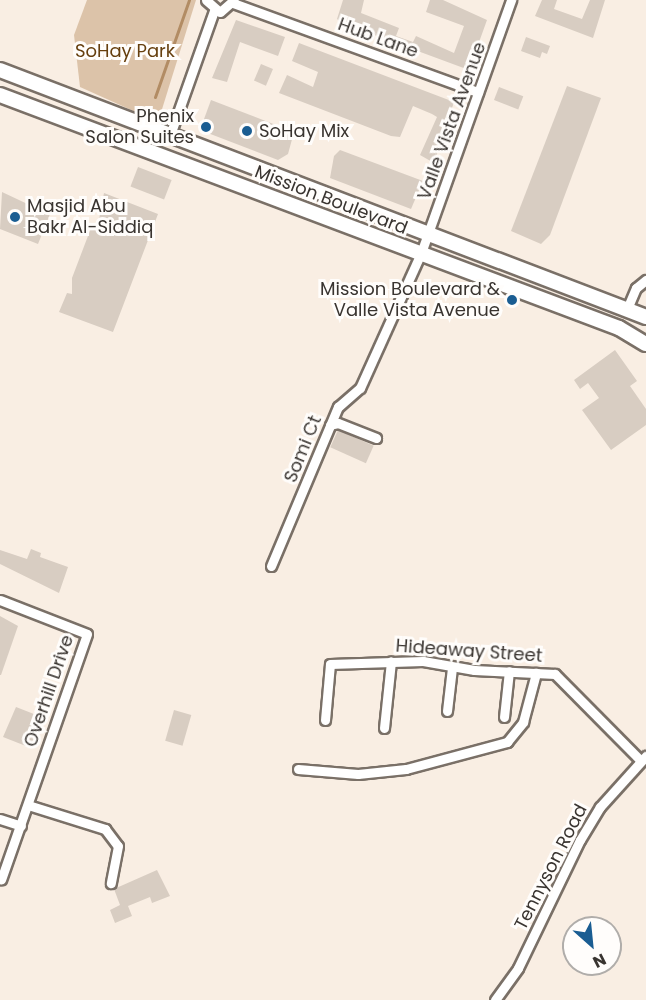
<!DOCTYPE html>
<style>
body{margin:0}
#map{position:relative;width:646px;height:1000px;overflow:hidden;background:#f9eee3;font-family:Poppins,sans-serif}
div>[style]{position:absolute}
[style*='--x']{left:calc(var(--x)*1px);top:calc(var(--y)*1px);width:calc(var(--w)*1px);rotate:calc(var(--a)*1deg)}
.green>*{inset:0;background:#dcc3a9}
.stream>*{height:3px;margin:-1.5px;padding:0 1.5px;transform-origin:1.5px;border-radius:1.5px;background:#b28c64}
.building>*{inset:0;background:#d8cdc2;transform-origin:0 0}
.roads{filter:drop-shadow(2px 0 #7a7067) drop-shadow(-2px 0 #7a7067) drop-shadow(0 2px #7a7067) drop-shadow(0 -2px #7a7067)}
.minor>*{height:9px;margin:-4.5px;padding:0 4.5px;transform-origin:4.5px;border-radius:4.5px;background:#fff}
.primary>*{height:14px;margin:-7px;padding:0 7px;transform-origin:7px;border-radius:7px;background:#fff}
.dots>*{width:16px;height:16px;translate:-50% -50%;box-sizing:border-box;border:3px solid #fffdfb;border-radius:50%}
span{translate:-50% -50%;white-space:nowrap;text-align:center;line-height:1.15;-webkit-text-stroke:6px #fffdfb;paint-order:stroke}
.street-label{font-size:18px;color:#393430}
.park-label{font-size:18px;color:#663f0e}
.poi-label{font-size:18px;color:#393430}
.right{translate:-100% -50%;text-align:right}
.left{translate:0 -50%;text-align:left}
.north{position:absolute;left:562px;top:916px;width:60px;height:60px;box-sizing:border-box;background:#fffdfb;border:2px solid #b0adaa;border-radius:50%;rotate:153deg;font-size:16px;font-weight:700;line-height:24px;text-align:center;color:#393430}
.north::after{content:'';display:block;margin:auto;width:21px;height:27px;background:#1a5d92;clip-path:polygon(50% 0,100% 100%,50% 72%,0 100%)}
</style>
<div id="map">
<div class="green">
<div style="clip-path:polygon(87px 0,196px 0,158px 122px,80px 87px,74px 35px)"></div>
</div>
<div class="stream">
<div style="--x:155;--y:97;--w:103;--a:-70.7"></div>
</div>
<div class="building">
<div style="clip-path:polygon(343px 0,364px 0,361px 13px,399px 28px,396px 36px,413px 42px,416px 36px,454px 53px,464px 26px,426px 12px,430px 0,443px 0,487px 20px,469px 70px,342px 23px,337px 19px)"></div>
<div style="clip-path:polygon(542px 0,557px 0,554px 9px,582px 19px,590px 0,605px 0,593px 38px,535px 16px)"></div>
<div style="clip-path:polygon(236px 20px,285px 37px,278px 56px,240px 42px,227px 82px,212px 78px)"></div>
<div style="clip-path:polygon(526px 37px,550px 46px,547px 54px,542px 52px,540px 58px,521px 51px)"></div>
<div style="clip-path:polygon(299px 43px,454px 102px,434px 163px,420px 155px,437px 117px,432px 114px,413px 106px,400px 137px,391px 136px,279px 93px,287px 75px,313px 87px,318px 72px,292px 61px)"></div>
<div style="left:261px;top:64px;width:13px;height:18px;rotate:23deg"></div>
<div style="clip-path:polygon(567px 86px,601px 98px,550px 235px,541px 244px,511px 231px)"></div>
<div style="left:499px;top:87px;width:26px;height:14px;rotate:21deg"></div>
<div style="clip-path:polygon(211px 100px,294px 132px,288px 154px,278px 160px,200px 130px)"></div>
<div style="clip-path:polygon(340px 150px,423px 181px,411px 209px,330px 178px,334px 156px)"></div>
<div style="left:138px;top:167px;width:36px;height:21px;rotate:21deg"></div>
<div style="clip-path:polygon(2px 192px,36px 208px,38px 203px,52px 209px,38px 244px,0 229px)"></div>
<div style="clip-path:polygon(104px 193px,158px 214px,113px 332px,59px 312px,67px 293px,72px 294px,72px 278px,91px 228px,97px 230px)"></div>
<div style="clip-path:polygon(615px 350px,637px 381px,630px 386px,646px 409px,646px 425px,611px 450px,582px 410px,599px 398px,588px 383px,580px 389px,574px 380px)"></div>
<div style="left:338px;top:430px;width:39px;height:19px;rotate:24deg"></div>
<div style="clip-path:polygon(31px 549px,41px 553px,40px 557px,68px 567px,59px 593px,0 564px,0 550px,27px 559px)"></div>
<div style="clip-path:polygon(0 616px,18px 626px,1px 675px,0 675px)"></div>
<div style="clip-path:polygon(16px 707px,39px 716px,31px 748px,3px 737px)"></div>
<div style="left:174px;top:710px;width:18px;height:32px;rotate:16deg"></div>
<div style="clip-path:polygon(157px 870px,170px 896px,152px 903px,150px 897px,128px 906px,132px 916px,115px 923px,110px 910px,120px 905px,114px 889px)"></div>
</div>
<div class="roads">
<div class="minor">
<div style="--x:206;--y:0;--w:18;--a:41"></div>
<div style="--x:220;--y:12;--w:18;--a:-41"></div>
<div style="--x:233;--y:3;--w:261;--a:20"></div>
<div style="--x:170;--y:135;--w:132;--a:-70.5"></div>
<div style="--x:627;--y:309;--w:23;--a:-67"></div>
<div style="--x:636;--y:288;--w:13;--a:-39"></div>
<div style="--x:330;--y:425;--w:8;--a:-14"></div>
<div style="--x:338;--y:423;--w:41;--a:21.5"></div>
<div style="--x:271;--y:566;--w:173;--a:-67.2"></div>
<div style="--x:338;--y:407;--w:29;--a:-41"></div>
<div style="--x:360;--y:388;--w:148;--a:-65.7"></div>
<div style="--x:421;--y:253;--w:269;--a:-70.4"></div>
<div style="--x:0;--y:600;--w:93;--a:21.3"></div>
<div style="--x:87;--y:634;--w:260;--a:109.3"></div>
<div style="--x:447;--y:711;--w:43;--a:-83.4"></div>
<div style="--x:504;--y:717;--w:46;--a:-83.8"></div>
<div style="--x:325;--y:720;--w:56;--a:-84.9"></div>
<div style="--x:330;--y:664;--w:93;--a:-1.8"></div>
<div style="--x:423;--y:661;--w:52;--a:10"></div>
<div style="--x:474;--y:670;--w:81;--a:2.8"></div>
<div style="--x:555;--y:674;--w:122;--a:45.3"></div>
<div style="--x:384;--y:728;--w:67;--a:-84"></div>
<div style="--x:298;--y:769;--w:60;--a:4.8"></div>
<div style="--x:358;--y:774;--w:48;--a:-5.9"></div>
<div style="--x:406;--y:769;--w:105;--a:-15"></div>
<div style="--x:507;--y:742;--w:26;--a:-51"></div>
<div style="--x:523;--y:722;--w:51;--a:-75.1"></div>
<div style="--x:28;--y:805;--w:81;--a:17.3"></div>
<div style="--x:105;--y:829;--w:21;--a:53"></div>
<div style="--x:118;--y:846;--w:38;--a:101"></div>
<div style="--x:0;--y:819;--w:22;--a:18"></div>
<div style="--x:495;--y:1000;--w:39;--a:-54"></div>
<div style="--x:518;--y:968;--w:142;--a:-64.2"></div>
<div style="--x:580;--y:840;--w:39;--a:-59"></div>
<div style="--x:600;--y:807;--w:69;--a:-48"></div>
</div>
<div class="primary">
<div style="--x:0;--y:70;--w:692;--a:20.92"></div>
<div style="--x:0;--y:95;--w:661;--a:20.63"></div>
<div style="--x:619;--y:328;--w:31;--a:31"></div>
</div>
</div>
<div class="dots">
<div style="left:206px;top:127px;background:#1a5d92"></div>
<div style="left:247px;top:131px;background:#1a5d92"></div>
<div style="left:15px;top:217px;background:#1a5d92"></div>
<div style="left:512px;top:300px;background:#1a5d92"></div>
</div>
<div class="street-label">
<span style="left:378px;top:38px;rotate:20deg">Hub Lane</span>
<span style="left:452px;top:121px;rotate:-70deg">Valle Vista Avenue</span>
<span style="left:331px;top:200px;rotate:21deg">Mission Boulevard</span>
<span style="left:303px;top:449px;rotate:-68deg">Somi Ct</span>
<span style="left:469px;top:651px;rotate:4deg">Hideaway Street</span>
<span style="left:49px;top:691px;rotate:-71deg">Overhill Drive</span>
<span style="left:551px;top:867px;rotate:-63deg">Tennyson Road</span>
</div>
<div class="park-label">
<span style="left:125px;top:51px">SoHay Park</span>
</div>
<div class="poi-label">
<span class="right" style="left:194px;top:127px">Phenix<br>Salon Suites</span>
<span class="left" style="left:259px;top:131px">SoHay Mix</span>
<span class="left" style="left:27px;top:217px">Masjid Abu<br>Bakr Al-Siddiq</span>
<span class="right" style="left:500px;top:300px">Mission Boulevard &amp;<br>Valle Vista Avenue</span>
</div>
<div class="north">N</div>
</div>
